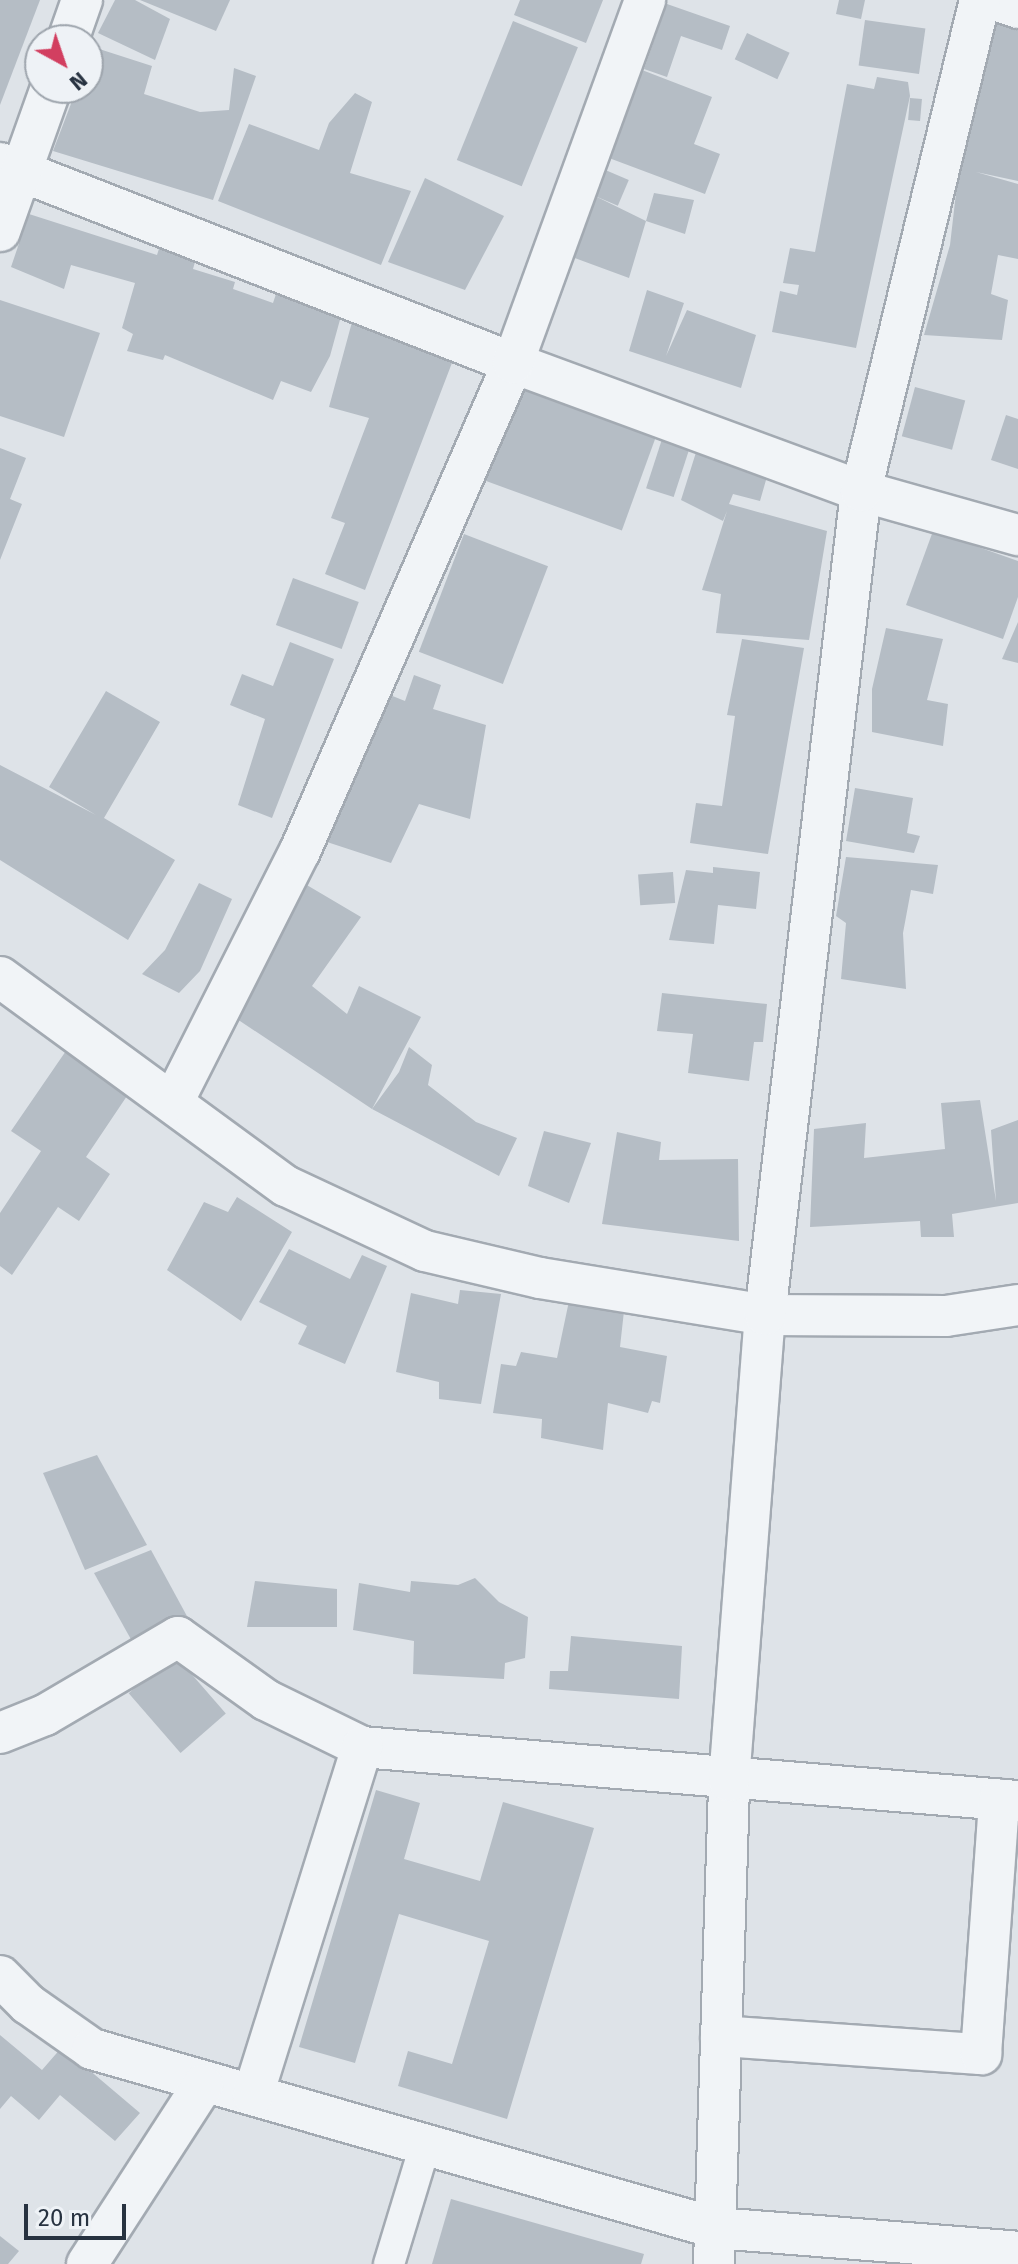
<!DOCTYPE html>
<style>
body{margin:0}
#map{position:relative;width:1018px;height:2264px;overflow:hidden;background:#dee3e8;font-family:"Fira Sans",sans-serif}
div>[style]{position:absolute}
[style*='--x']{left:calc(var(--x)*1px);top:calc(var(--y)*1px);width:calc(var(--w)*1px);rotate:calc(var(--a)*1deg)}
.building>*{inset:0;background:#b5bdc5;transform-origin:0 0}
.roads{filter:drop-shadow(2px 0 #a3aab2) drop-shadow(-2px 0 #a3aab2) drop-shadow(0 2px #a3aab2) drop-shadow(0 -2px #a3aab2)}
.pedestrian>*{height:30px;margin:-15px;padding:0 15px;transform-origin:15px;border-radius:15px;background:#f1f4f7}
.minor>*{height:40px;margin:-20px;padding:0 20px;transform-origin:20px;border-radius:20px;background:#f1f4f7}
span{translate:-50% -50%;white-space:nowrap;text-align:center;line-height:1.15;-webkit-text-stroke:6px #eef2f6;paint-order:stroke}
.north{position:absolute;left:24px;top:24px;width:80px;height:80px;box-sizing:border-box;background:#eef2f6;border:2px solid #9ea5ad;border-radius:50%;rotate:140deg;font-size:22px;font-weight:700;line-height:32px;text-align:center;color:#273240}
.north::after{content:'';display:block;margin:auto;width:28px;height:36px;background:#d23f60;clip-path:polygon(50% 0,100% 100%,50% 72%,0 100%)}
.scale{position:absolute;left:24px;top:2204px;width:102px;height:36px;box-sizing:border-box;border:4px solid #273240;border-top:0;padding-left:10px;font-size:24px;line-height:28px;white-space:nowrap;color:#273240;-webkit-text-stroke:6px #eef2f6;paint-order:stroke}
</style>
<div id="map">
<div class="building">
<div style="clip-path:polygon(0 0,40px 0,0 105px)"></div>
<div style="clip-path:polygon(115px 0,135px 0,170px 19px,155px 60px,98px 33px)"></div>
<div style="clip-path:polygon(140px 0,230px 0,216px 31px)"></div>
<div style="clip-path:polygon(520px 0,603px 0,586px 43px,514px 15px)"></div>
<div style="clip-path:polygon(839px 0,865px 0,861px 19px,836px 14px)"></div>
<div style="clip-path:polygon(667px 4px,730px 26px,722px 50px,681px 36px,667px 77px,644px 69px)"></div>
<div style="clip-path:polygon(996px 17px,1018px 22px,1018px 181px,976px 172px,1018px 184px,1018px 259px,998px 255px,991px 294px,1008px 300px,1002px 340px,924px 335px,950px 245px,959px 167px)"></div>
<div style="left:865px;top:20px;width:61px;height:46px;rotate:8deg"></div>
<div style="left:513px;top:21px;width:70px;height:150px;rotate:22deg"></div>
<div style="left:747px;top:33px;width:47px;height:29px;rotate:25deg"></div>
<div style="clip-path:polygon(93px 47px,152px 66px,144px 94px,200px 112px,229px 110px,234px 68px,256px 76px,213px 200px,53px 151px,77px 88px,88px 88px)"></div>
<div style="clip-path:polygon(642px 70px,712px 97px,694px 144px,720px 154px,705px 194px,609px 158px)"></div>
<div style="clip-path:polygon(877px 77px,908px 82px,910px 96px,856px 348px,772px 332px,780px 291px,797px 295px,799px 285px,783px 283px,790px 248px,815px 252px,847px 84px,874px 89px)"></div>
<div style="clip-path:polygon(355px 93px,372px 102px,350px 173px,411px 191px,381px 265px,218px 201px,249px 124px,319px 150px,329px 123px)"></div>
<div style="left:910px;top:98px;width:12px;height:22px;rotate:5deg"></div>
<div style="left:603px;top:169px;width:28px;height:28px;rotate:23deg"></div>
<div style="clip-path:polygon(425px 178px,504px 216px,465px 290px,388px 262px)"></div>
<div style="clip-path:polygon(654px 193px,694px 200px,685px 234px,646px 221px,629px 278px,572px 257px,593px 195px,646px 221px)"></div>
<div style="clip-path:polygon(29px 214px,157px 255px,162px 239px,198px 251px,193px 269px,235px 282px,233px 289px,273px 303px,277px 291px,341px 316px,330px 356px,311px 392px,281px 381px,273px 400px,165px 355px,163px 360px,127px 351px,133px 334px,122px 328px,135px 283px,71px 265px,64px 289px,11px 267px)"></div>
<div style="clip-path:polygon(647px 290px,684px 303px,666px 356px,687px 310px,756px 335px,741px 388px,629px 351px)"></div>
<div style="clip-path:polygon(0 300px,100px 333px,64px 437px,0 416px)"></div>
<div style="clip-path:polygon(352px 322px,455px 355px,365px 590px,325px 574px,345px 523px,331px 518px,369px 418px,329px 407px)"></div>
<div style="left:518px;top:383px;width:148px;height:103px;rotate:20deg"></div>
<div style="left:915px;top:387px;width:52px;height:51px;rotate:15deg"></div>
<div style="clip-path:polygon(1006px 415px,1018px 419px,1018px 469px,991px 460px)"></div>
<div style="left:664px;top:433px;width:29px;height:58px;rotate:18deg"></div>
<div style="clip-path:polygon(698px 446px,770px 466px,760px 501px,733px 494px,729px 504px,827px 531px,809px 640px,716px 633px,721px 594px,702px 590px,727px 511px,723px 521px,681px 500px)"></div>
<div style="clip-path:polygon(0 448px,26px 458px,10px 499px,22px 504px,0 560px)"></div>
<div style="clip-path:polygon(933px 531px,1018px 561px,1018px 597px,1003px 639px,906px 605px)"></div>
<div style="left:464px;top:534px;width:90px;height:126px;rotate:21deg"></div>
<div style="left:293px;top:578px;width:70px;height:50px;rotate:20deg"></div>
<div style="clip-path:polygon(1018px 622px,1018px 663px,1002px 659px)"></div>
<div style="clip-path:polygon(886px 628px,943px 639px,927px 700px,948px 704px,943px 746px,872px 732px,872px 689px)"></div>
<div style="clip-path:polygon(742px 639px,804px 648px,768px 854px,690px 843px,696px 803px,722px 806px,735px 716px,727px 715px)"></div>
<div style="clip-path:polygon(290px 642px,334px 659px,272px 818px,238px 805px,265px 719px,230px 705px,242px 674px,273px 686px)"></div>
<div style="clip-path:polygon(414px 675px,441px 685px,433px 709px,486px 725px,470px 819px,419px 804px,391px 863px,327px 842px,390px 695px,405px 701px)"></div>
<div style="clip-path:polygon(106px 691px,160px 722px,104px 818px,175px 860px,128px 940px,0 860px,0 765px,96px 815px,49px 787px)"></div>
<div style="clip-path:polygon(855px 788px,913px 798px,907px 833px,920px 836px,914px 853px,846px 841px)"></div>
<div style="clip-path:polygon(846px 857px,938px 865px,933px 894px,911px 890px,903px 933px,906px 989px,841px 979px,846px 923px,836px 916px)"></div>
<div style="clip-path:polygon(713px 867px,760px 872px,756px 909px,718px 905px,714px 944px,669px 940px,686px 870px,713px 873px)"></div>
<div style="left:673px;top:872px;width:31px;height:35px;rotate:86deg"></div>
<div style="clip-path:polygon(300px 881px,361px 917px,312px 986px,347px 1014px,359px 986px,421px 1017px,372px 1109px,228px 1013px)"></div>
<div style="clip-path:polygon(199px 883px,232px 899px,200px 971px,179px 993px,142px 974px,165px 950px)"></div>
<div style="clip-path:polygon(662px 993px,767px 1004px,763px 1042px,754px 1042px,749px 1081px,688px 1073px,693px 1034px,657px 1031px)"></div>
<div style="clip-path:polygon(70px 1045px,133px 1087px,86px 1157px,110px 1174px,79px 1221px,58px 1207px,12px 1275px,0 1266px,0 1213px,41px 1151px,11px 1131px)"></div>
<div style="clip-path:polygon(409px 1047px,432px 1065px,428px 1085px,476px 1122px,517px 1138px,499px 1176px,372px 1109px,399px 1072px)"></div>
<div style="clip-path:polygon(980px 1100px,996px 1201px,991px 1130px,1018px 1120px,1018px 1203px,952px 1214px,954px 1237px,921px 1237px,920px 1221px,810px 1227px,814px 1129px,866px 1123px,864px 1158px,945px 1149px,941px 1103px)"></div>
<div style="clip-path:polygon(544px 1131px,591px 1143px,569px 1203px,528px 1186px)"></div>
<div style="clip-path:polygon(617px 1132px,661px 1142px,659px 1160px,738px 1159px,739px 1241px,602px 1224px)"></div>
<div style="clip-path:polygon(237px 1197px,292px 1232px,241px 1321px,167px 1270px,204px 1202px,228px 1212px)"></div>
<div style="clip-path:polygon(289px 1249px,350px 1279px,362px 1255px,387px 1266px,345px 1364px,298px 1344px,307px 1326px,259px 1302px)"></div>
<div style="clip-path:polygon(460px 1290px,501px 1294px,481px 1404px,439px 1399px,439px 1382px,396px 1372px,411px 1293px,458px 1304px)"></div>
<div style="clip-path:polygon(569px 1301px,624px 1311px,620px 1347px,667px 1356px,660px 1403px,652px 1401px,648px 1413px,608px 1403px,603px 1450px,541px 1438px,542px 1419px,493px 1413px,501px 1364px,516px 1366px,521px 1352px,557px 1358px)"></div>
<div style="clip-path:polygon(97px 1455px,147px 1545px,85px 1570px,43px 1473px)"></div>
<div style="clip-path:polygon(151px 1550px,188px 1618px,133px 1643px,94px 1573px)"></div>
<div style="clip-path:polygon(475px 1578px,499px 1602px,528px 1617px,525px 1658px,505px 1663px,504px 1679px,413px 1674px,414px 1641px,353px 1630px,359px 1583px,410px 1592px,411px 1581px,458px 1585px)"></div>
<div style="clip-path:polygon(255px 1581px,337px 1589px,337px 1627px,247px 1627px)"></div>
<div style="clip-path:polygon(571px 1636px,682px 1646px,679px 1699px,549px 1689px,550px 1671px,568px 1671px)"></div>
<div style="left:174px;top:1654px;width:79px;height:60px;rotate:49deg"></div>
<div style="clip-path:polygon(376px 1790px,420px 1803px,404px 1859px,480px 1881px,503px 1802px,594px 1828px,507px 2119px,398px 2086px,408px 2051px,452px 2064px,489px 1941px,399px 1914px,355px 2063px,299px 2047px)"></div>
<div style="clip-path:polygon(0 2035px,42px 2070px,62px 2047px,140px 2113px,115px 2141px,60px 2095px,39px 2120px,11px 2096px,0 2109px)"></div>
<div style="clip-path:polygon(451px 2199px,644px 2254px,641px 2264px,432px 2264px)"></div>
<div style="clip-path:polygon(0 2236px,19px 2251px,8px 2264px,0 2264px)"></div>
</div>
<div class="roads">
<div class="pedestrian">
<div style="--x:389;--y:2264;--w:127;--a:-73.1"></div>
</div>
<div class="minor">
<div style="--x:995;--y:0;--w:24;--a:19"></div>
<div style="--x:68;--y:40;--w:42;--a:-70.7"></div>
<div style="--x:0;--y:163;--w:551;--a:21.3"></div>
<div style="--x:513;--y:363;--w:371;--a:20.2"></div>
<div style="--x:861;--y:491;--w:163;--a:15.7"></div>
<div style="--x:0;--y:231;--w:152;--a:-70.4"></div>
<div style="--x:0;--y:977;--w:354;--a:36.2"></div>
<div style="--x:286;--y:1186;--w:153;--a:25.1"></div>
<div style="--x:425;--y:1251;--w:118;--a:13.2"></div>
<div style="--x:540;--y:1278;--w:228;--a:9.3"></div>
<div style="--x:765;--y:1315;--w:181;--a:0.3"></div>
<div style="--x:946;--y:1316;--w:73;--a:-8.7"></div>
<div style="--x:174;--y:1100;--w:279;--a:-63.2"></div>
<div style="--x:300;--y:851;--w:532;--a:-66.42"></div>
<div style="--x:513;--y:363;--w:386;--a:-70"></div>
<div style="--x:0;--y:1733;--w:48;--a:-21.8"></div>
<div style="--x:45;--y:1715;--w:154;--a:-30.4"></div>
<div style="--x:178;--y:1637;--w:108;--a:35.6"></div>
<div style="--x:266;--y:1700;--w:107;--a:26.1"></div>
<div style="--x:362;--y:1747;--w:658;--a:4.71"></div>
<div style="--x:0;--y:1976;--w:40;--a:45"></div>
<div style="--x:28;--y:2004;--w:78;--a:35.1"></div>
<div style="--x:92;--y:2049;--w:649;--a:16.01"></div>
<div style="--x:716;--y:2228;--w:303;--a:4.5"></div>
<div style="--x:721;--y:2036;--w:261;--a:4"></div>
<div style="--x:981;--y:2054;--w:255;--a:-85.9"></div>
<div style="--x:253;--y:2095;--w:365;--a:-72.6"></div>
<div style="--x:87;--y:2264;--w:213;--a:-57.1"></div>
<div style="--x:714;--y:2264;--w:483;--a:-88.2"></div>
<div style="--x:729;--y:1781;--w:467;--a:-85.6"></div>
<div style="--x:765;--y:1315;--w:830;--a:-83.35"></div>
<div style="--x:861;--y:491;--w:505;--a:-76.38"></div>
</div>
</div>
<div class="north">N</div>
<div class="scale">20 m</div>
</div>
